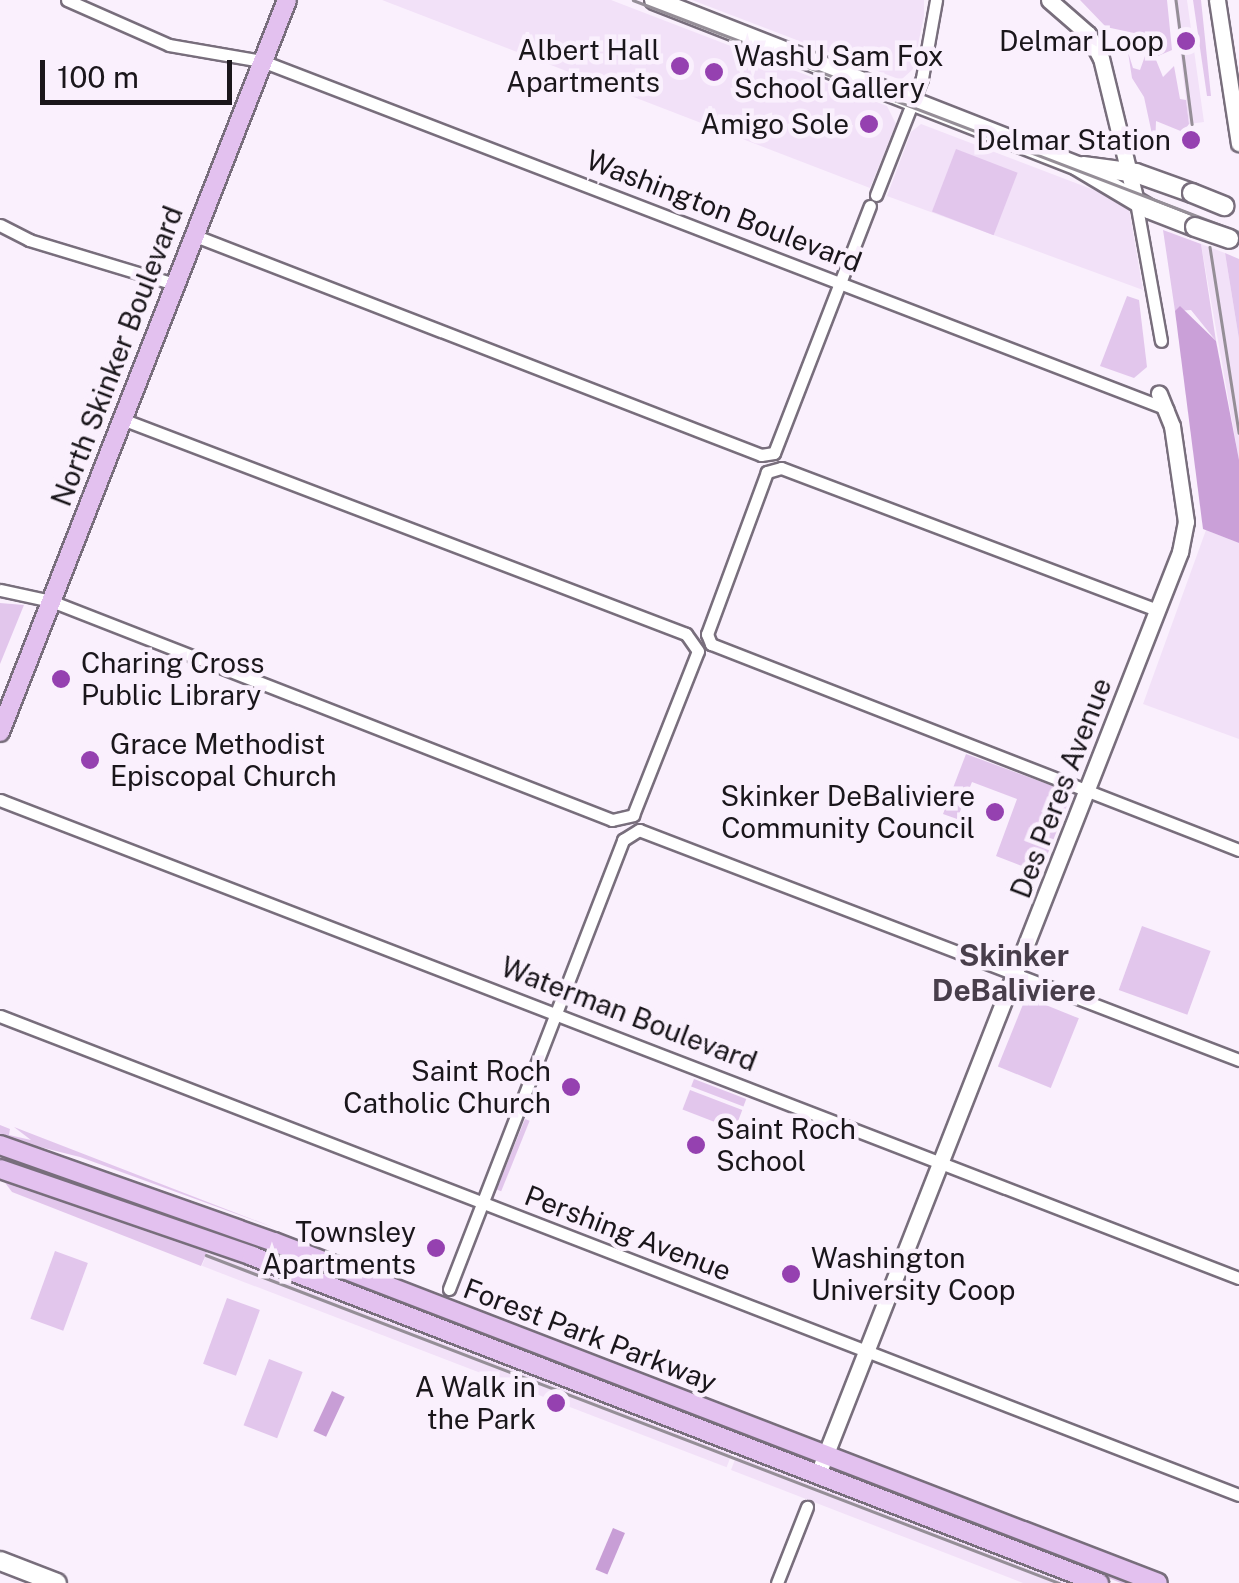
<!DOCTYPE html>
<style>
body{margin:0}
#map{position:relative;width:1239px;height:1583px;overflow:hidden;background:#faf0fd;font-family:"Public Sans",sans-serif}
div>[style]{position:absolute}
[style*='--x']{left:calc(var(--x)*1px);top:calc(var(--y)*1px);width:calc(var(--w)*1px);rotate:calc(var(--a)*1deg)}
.built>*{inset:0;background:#f2e1f8;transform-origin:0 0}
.green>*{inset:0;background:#e2c6ec;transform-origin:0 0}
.forest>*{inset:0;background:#caa0d8}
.water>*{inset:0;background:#c89ed6;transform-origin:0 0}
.roads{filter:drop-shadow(2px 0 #786e7c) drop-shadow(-2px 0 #786e7c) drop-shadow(0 2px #786e7c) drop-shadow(0 -2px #786e7c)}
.minor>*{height:11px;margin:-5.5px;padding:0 5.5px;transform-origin:5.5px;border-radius:5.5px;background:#fff}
.tertiary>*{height:15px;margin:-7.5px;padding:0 7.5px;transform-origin:7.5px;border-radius:7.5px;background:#fff}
.secondary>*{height:18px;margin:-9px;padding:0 9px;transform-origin:9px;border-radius:9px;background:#fff}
.primary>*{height:18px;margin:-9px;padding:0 9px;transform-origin:9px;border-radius:9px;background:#e3c1ef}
.tram>*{height:2.5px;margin:-1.25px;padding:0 1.25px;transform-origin:1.25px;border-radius:1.25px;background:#958e97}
.bridges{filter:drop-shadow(2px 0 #786e7c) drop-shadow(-2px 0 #786e7c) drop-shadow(0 2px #786e7c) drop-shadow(0 -2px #786e7c)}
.secondary-bridge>*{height:18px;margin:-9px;padding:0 9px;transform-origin:9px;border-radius:9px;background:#fff}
.dots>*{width:28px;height:28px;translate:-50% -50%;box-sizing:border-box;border:5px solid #faf0fd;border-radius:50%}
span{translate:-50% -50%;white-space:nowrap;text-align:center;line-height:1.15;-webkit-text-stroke:9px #faf0fd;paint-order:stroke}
.poi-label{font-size:28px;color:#1a161b}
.right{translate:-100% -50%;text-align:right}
.left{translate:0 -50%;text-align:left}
.street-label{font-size:28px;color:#1a161b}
.neighbourhood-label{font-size:30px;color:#483e4b;font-weight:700}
.scale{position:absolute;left:40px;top:60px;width:192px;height:45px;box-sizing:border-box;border:5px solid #1a161b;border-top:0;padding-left:12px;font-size:30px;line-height:35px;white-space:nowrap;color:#1a161b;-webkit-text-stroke:8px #faf0fd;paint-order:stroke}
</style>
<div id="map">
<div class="built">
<div style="clip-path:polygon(382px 0,611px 0,887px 106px,896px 124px,870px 188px)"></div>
<div style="clip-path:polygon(692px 0,924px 0,924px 16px,913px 69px,901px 80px)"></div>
<div style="clip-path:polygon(1174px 0,1187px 0,1204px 122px,1189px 124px)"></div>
<div style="clip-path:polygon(921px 124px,1128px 203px,1143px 290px,887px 196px,911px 132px)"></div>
<div style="clip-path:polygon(1201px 244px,1225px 253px,1239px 339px,1239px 460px)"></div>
<div style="clip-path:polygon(1206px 530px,1239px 543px,1239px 739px,1143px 704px)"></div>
<div style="left:208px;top:1250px;width:562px;height:17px;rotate:21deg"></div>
<div style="clip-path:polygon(737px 1454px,791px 1475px,1071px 1583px,1023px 1583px,731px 1470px)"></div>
</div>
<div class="green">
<div style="clip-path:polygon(1080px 0,1167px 0,1172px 50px,1158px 56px,1155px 33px,1143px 51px,1133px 47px,1134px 33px,1106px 27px)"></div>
<div style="clip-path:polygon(1193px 0,1201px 0,1211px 96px,1207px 96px)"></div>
<div style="clip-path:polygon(1128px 52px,1133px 68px,1140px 70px,1145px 56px,1156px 60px,1163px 77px,1174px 66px,1180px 99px,1186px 100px,1189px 124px,1183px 132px,1156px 121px,1155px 148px,1144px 97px,1132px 78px)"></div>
<div style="left:956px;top:149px;width:66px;height:67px;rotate:21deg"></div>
<div style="clip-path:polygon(1163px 230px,1201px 244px,1216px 341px,1191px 310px,1175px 311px)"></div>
<div style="clip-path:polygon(1225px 253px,1239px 259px,1239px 339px)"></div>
<div style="clip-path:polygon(1127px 296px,1139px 300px,1147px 367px,1134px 378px,1100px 366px)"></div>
<div style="clip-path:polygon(0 603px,24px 605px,0 664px)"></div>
<div style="clip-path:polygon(966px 754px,1072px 793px,1040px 873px,996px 856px,1017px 799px,972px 782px,957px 819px,943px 814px)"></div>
<div style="left:1142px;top:926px;width:73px;height:68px;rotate:20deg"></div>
<div style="left:1026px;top:997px;width:57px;height:75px;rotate:22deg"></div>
<div style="left:694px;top:1079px;width:56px;height:8px;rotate:21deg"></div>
<div style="left:690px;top:1090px;width:56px;height:21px;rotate:21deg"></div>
<div style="left:525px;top:1119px;width:5px;height:76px;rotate:22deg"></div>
<div style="clip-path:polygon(0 1125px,10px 1129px,9px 1135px,31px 1140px,14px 1127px,275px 1228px,80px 1157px,0 1137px)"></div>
<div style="clip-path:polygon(16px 1162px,245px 1239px,682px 1406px,621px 1391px)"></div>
<div style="clip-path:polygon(0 1176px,208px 1250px,201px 1266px,12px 1192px)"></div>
<div style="left:55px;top:1251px;width:35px;height:72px;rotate:20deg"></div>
<div style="left:227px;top:1298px;width:35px;height:70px;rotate:20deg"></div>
<div style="left:269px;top:1359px;width:36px;height:71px;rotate:21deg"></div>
<div style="clip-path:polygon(841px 1472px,842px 1470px,1138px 1583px,1121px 1583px)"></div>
</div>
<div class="forest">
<div style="clip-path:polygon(1180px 306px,1216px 341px,1239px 460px,1239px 543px,1203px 529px,1175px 311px)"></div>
</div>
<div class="water">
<div style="left:332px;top:1391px;width:14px;height:44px;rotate:25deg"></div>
<div style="left:613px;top:1528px;width:13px;height:45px;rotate:23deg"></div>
</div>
<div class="roads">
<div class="minor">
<div style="--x:67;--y:0;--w:111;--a:23.8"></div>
<div style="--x:169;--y:45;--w:94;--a:9.8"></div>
<div style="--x:262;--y:61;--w:970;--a:21.03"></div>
<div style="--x:876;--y:195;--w:126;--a:-68.5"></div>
<div style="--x:922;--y:78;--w:79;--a:-79.8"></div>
<div style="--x:1136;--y:202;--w:141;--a:79.8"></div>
<div style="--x:0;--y:225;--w:33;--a:27"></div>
<div style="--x:29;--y:240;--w:152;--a:16.8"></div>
<div style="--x:193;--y:235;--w:609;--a:21.17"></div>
<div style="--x:761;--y:455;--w:13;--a:-9"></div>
<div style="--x:774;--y:453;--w:265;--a:-68.8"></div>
<div style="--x:0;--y:590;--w:52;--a:12.2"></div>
<div style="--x:51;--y:601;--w:602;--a:21.32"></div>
<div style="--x:612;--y:820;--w:22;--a:-13"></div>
<div style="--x:633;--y:815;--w:176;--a:-68.4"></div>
<div style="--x:698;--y:651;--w:21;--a:-125"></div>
<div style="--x:686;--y:634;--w:604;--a:-159.13"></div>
<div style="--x:1157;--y:610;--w:402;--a:-159.3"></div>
<div style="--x:781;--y:468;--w:15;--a:164"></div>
<div style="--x:767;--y:472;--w:173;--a:110.3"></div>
<div style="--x:707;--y:634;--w:11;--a:68"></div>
<div style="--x:711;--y:644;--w:567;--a:21.31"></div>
<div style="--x:0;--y:800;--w:1328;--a:21.1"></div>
<div style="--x:0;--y:1016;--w:1328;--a:21.14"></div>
<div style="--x:449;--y:1289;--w:482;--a:-68.8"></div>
<div style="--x:623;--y:840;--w:19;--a:-32"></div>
<div style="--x:639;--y:830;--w:643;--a:20.97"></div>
<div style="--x:777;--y:1583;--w:82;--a:-68.5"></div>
</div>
<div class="tertiary">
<div style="--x:1049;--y:0;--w:52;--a:41.1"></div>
<div style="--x:1088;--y:34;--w:27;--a:62"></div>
<div style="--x:1101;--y:58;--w:148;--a:76.3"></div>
<div style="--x:1217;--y:0;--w:145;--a:81.3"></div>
<div style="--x:818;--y:1474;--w:991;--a:-68.56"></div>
<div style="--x:1180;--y:552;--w:31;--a:-79"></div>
<div style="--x:1186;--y:522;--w:97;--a:-98.3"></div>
<div style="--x:1172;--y:426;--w:35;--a:-112"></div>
</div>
<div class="secondary">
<div style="--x:654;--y:0;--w:454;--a:21.4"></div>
<div style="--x:1077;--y:166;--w:84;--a:30.8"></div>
<div style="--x:1149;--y:209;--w:49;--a:21.4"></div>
<div style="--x:1083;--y:166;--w:53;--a:7.5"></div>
<div style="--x:1136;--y:173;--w:59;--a:19.7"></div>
<div style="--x:0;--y:1561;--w:61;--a:21.1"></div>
</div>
<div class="primary">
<div style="--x:0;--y:732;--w:786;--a:-68.59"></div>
<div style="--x:0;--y:1145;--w:291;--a:19.5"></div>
<div style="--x:274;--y:1242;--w:947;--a:21.09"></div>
<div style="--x:0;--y:1169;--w:267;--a:19"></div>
<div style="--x:252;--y:1256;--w:908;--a:21.11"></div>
</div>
</div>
<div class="tram">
<div style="--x:633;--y:0;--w:649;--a:20.95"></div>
<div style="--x:1176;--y:0;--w:125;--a:82.6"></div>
<div style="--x:1210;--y:247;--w:188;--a:81.1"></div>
<div style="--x:206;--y:1255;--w:914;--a:21.03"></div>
</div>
<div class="bridges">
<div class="secondary-bridge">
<div style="--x:1192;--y:193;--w:35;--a:22"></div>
<div style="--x:1195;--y:227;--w:36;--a:19"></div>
</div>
</div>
<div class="dots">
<div style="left:1186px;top:41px;background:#9541b0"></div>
<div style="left:680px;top:66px;background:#9541b0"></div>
<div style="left:714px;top:72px;background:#9541b0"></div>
<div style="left:869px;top:124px;background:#9541b0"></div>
<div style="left:1191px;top:140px;background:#9541b0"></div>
<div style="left:61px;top:679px;background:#9541b0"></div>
<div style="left:90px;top:760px;background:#9541b0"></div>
<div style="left:995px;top:812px;background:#9541b0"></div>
<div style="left:571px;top:1087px;background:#9541b0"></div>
<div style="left:696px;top:1145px;background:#9541b0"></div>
<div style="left:436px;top:1248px;background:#9541b0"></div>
<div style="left:791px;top:1274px;background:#9541b0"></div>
<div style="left:556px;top:1403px;background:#9541b0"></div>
</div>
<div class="poi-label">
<span class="right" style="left:1164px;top:41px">Delmar Loop</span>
<span class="right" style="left:660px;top:66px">Albert Hall<br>Apartments</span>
<span class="left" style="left:734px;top:72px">WashU Sam Fox<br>School Gallery</span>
<span class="right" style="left:849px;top:124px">Amigo Sole</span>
<span class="right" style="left:1171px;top:140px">Delmar Station</span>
<span class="left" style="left:81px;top:679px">Charing Cross<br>Public Library</span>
<span class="left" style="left:110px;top:760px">Grace Methodist<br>Episcopal Church</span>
<span class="right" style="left:975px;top:812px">Skinker DeBaliviere<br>Community Council</span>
<span class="right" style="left:551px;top:1087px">Saint Roch<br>Catholic Church</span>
<span class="left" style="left:716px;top:1145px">Saint Roch<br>School</span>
<span class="right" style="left:416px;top:1248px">Townsley<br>Apartments</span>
<span class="left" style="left:811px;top:1274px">Washington<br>University Coop</span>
<span class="right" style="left:536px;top:1403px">A Walk in<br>the Park</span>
</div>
<div class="street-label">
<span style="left:724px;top:211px;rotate:21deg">Washington Boulevard</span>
<span style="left:117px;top:356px;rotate:-69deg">North Skinker Boulevard</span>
<span style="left:1061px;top:788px;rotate:-69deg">Des Peres Avenue</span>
<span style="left:629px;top:1014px;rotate:21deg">Waterman Boulevard</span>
<span style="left:628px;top:1233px;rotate:21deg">Pershing Avenue</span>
<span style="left:590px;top:1335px;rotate:21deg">Forest Park Parkway</span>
</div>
<div class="neighbourhood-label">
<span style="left:1014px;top:972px">Skinker<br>DeBaliviere</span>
</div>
<div class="scale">100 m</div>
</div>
